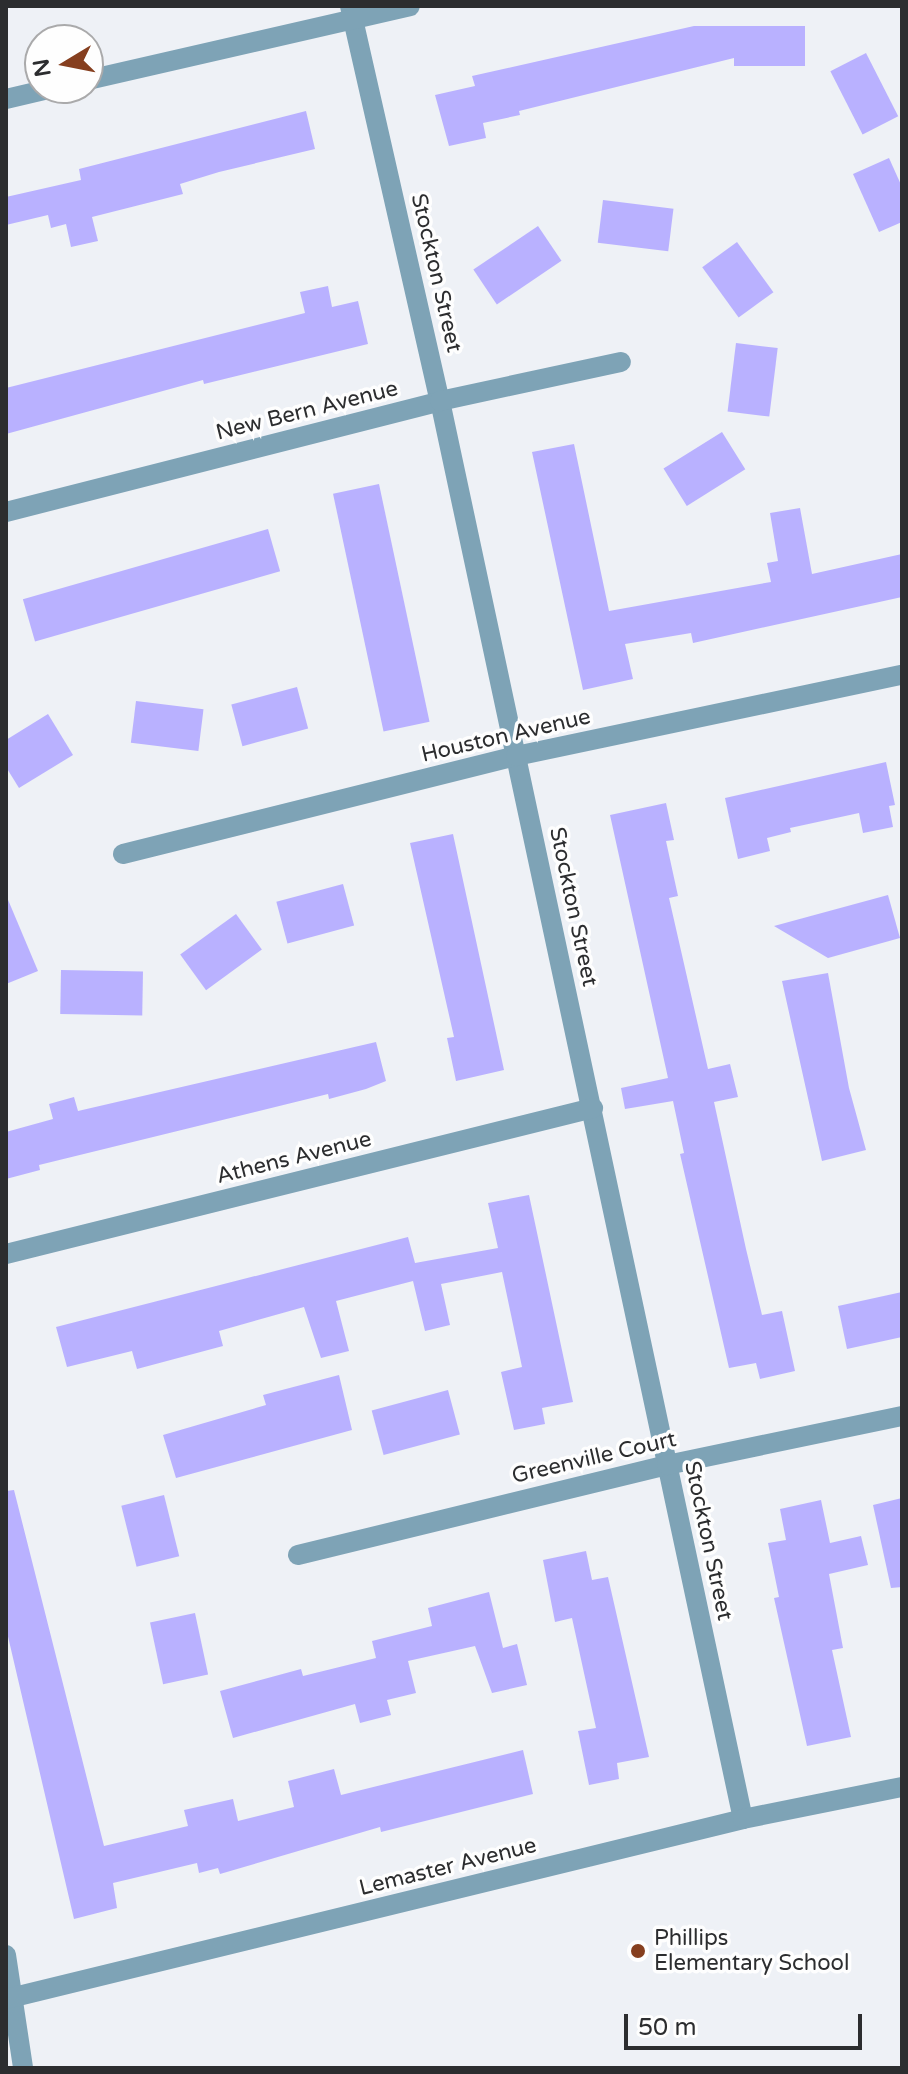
<!DOCTYPE html>
<style>
body{margin:0}
#map{position:relative;width:908px;height:2074px;overflow:hidden;background:#eef1f6;font-family:"Varela Round",sans-serif}
div>[style]{position:absolute}
[style*='--x']{left:calc(var(--x)*1px);top:calc(var(--y)*1px);width:calc(var(--w)*1px);rotate:calc(var(--a)*1deg)}
.building>*{inset:0;background:#b9b1ff;transform-origin:0 0}
.minor>*{height:20px;margin:-10px;padding:0 10px;transform-origin:10px;border-radius:10px;background:#7ea3b6}
.dots>*{width:22px;height:22px;translate:-50% -50%;box-sizing:border-box;border:4px solid #fefefe;border-radius:50%}
span{translate:-50% -50%;white-space:nowrap;text-align:center;line-height:1.15;-webkit-text-stroke:7px #fefefe;paint-order:stroke}
.street-label{font-size:22px;color:#2c2d2f}
.poi-label{font-size:22px;color:#2c2d2f}
.left{translate:0 -50%;text-align:left}
.frame{position:absolute;inset:0;border:8px solid #2c2d2f;pointer-events:none}
.north{position:absolute;left:24px;top:24px;width:80px;height:80px;box-sizing:border-box;background:#fefefe;border:2px solid #aaaaab;border-radius:50%;rotate:260deg;font-size:22px;font-weight:700;line-height:32px;text-align:center;color:#2c2d2f}
.north::after{content:'';display:block;margin:auto;width:28px;height:36px;background:#863f1f;clip-path:polygon(50% 0,100% 100%,50% 72%,0 100%)}
.scale{position:absolute;left:624px;top:2014px;width:238px;height:36px;box-sizing:border-box;border:4px solid #2c2d2f;border-top:0;padding-left:10px;font-size:24px;line-height:28px;white-space:nowrap;color:#2c2d2f;-webkit-text-stroke:6px #fefefe;paint-order:stroke}
</style>
<div id="map">
<div class="building">
<div style="clip-path:polygon(694px 26px,805px 26px,805px 66px,734px 66px,734px 58px,519px 111px,520px 115px,483px 123px,486px 138px,449px 146px,435px 95px,475px 86px,472px 76px)"></div>
<div style="left:866px;top:53px;width:71px;height:40px;rotate:63deg"></div>
<div style="clip-path:polygon(306px 111px,315px 149px,219px 172px,180px 184px,183px 194px,92px 217px,98px 241px,71px 247px,66px 224px,51px 228px,48px 215px,6px 225px,6px 197px,81px 180px,79px 169px)"></div>
<div style="clip-path:polygon(889px 158px,902px 187px,902px 222px,879px 232px,853px 174px)"></div>
<div style="left:603px;top:200px;width:71px;height:43px;rotate:7deg"></div>
<div style="left:538px;top:226px;width:42px;height:78px;rotate:56deg"></div>
<div style="left:737px;top:242px;width:62px;height:43px;rotate:54deg"></div>
<div style="clip-path:polygon(328px 286px,332px 307px,358px 301px,368px 344px,204px 384px,203px 380px,6px 434px,6px 388px,305px 313px,300px 292px)"></div>
<div style="left:736px;top:343px;width:42px;height:69px;rotate:7deg"></div>
<div style="left:722px;top:432px;width:44px;height:69px;rotate:58deg"></div>
<div style="clip-path:polygon(574px 444px,609px 611px,771px 582px,767px 563px,778px 561px,770px 513px,800px 508px,812px 574px,902px 554px,902px 597px,693px 643px,691px 633px,625px 644px,633px 679px,583px 690px,532px 452px)"></div>
<div style="left:379px;top:484px;width:243px;height:47px;rotate:78deg"></div>
<div style="left:268px;top:529px;width:44px;height:255px;rotate:74deg"></div>
<div style="left:297px;top:687px;width:43px;height:68px;rotate:75deg"></div>
<div style="left:136px;top:701px;width:68px;height:42px;rotate:7deg"></div>
<div style="clip-path:polygon(48px 714px,73px 755px,19px 788px,6px 767px,6px 740px)"></div>
<div style="clip-path:polygon(886px 762px,895px 805px,889px 806px,893px 827px,863px 833px,859px 813px,790px 828px,791px 832px,767px 838px,770px 851px,738px 859px,725px 798px)"></div>
<div style="clip-path:polygon(666px 803px,674px 840px,666px 841px,678px 896px,669px 898px,708px 1069px,730px 1064px,738px 1097px,714px 1102px,746px 1249px,762px 1315px,782px 1311px,795px 1371px,760px 1379px,756px 1363px,729px 1368px,680px 1154px,684px 1153px,673px 1101px,625px 1109px,621px 1088px,668px 1078px,610px 815px)"></div>
<div style="clip-path:polygon(453px 834px,504px 1070px,456px 1081px,447px 1038px,454px 1037px,410px 843px)"></div>
<div style="left:343px;top:884px;width:43px;height:69px;rotate:75deg"></div>
<div style="clip-path:polygon(6px 895px,38px 971px,6px 984px)"></div>
<div style="clip-path:polygon(888px 895px,900px 938px,828px 958px,774px 926px)"></div>
<div style="left:236px;top:914px;width:44px;height:69px;rotate:54deg"></div>
<div style="left:61px;top:970px;width:82px;height:44px;rotate:1deg"></div>
<div style="clip-path:polygon(828px 973px,849px 1088px,866px 1150px,822px 1161px,782px 981px)"></div>
<div style="clip-path:polygon(376px 1042px,386px 1081px,366px 1089px,329px 1099px,328px 1094px,39px 1165px,40px 1170px,6px 1179px,6px 1132px,53px 1119px,49px 1104px,74px 1097px,78px 1111px)"></div>
<div style="clip-path:polygon(529px 1195px,573px 1402px,542px 1408px,545px 1424px,514px 1430px,501px 1372px,522px 1367px,502px 1272px,441px 1284px,450px 1325px,425px 1331px,413px 1281px,336px 1301px,349px 1351px,321px 1358px,304px 1307px,219px 1331px,223px 1346px,137px 1369px,132px 1351px,67px 1367px,56px 1327px,408px 1237px,415px 1263px,498px 1248px,488px 1203px)"></div>
<div style="clip-path:polygon(902px 1292px,902px 1337px,847px 1349px,838px 1306px)"></div>
<div style="clip-path:polygon(339px 1375px,352px 1430px,176px 1478px,163px 1435px,266px 1405px,263px 1395px)"></div>
<div style="left:448px;top:1390px;width:46px;height:79px;rotate:75deg"></div>
<div style="clip-path:polygon(14px 1490px,104px 1846px,188px 1826px,184px 1810px,233px 1799px,238px 1821px,294px 1807px,288px 1781px,334px 1769px,341px 1795px,523px 1750px,533px 1794px,381px 1832px,380px 1827px,220px 1874px,218px 1868px,199px 1873px,197px 1863px,113px 1883px,117px 1908px,74px 1919px,6px 1628px,6px 1491px)"></div>
<div style="left:164px;top:1495px;width:63px;height:44px;rotate:76deg"></div>
<div style="clip-path:polygon(902px 1498px,902px 1587px,891px 1588px,873px 1505px)"></div>
<div style="clip-path:polygon(821px 1500px,830px 1543px,861px 1536px,868px 1565px,829px 1574px,843px 1648px,832px 1650px,851px 1737px,807px 1746px,774px 1598px,779px 1597px,768px 1543px,786px 1540px,780px 1509px)"></div>
<div style="clip-path:polygon(586px 1551px,592px 1580px,608px 1577px,649px 1757px,617px 1763px,619px 1779px,589px 1785px,578px 1731px,596px 1728px,572px 1618px,555px 1622px,543px 1560px)"></div>
<div style="clip-path:polygon(489px 1592px,503px 1648px,517px 1644px,527px 1685px,492px 1693px,475px 1646px,408px 1661px,416px 1693px,387px 1700px,391px 1715px,360px 1723px,355px 1704px,233px 1738px,220px 1691px,301px 1669px,303px 1676px,376px 1658px,372px 1641px,432px 1626px,428px 1608px)"></div>
<div style="left:195px;top:1613px;width:63px;height:46px;rotate:78deg"></div>
</div>
<div class="minor">
<div style="--x:350;--y:6;--w:405;--a:77.2"></div>
<div style="--x:440;--y:401;--w:1450;--a:77.94"></div>
<div style="--x:88;--y:80;--w:330;--a:-12.9"></div>
<div style="--x:6;--y:99;--w:48;--a:-13.2"></div>
<div style="--x:6;--y:512;--w:448;--a:-14.3"></div>
<div style="--x:440;--y:401;--w:185;--a:-12.2"></div>
<div style="--x:123;--y:854;--w:405;--a:-14"></div>
<div style="--x:516;--y:756;--w:394;--a:-11.9"></div>
<div style="--x:6;--y:1254;--w:605;--a:-13.97"></div>
<div style="--x:298;--y:1555;--w:380;--a:-13.7"></div>
<div style="--x:667;--y:1465;--w:240;--a:-11.8"></div>
<div style="--x:6;--y:1955;--w:114;--a:81.4"></div>
<div style="--x:6;--y:1999;--w:759;--a:-13.72"></div>
<div style="--x:743;--y:1819;--w:162;--a:-11.4"></div>
</div>
<div class="dots">
<div style="left:638px;top:1951px;background:#863f1f"></div>
</div>
<div class="street-label">
<span style="left:436px;top:273px;rotate:77deg">Stockton Street</span>
<span style="left:307px;top:411px;rotate:-14deg">New Bern Avenue</span>
<span style="left:506px;top:736px;rotate:-13deg">Houston Avenue</span>
<span style="left:573px;top:907px;rotate:78deg">Stockton Street</span>
<span style="left:294px;top:1158px;rotate:-14deg">Athens Avenue</span>
<span style="left:594px;top:1458px;rotate:-13deg">Greenville Court</span>
<span style="left:708px;top:1541px;rotate:78deg">Stockton Street</span>
<span style="left:448px;top:1867px;rotate:-14deg">Lemaster Avenue</span>
</div>
<div class="poi-label">
<span class="left" style="left:654px;top:1951px">Phillips<br>Elementary School</span>
</div>
<div class="frame"></div>
<div class="north">N</div>
<div class="scale">50 m</div>
</div>
